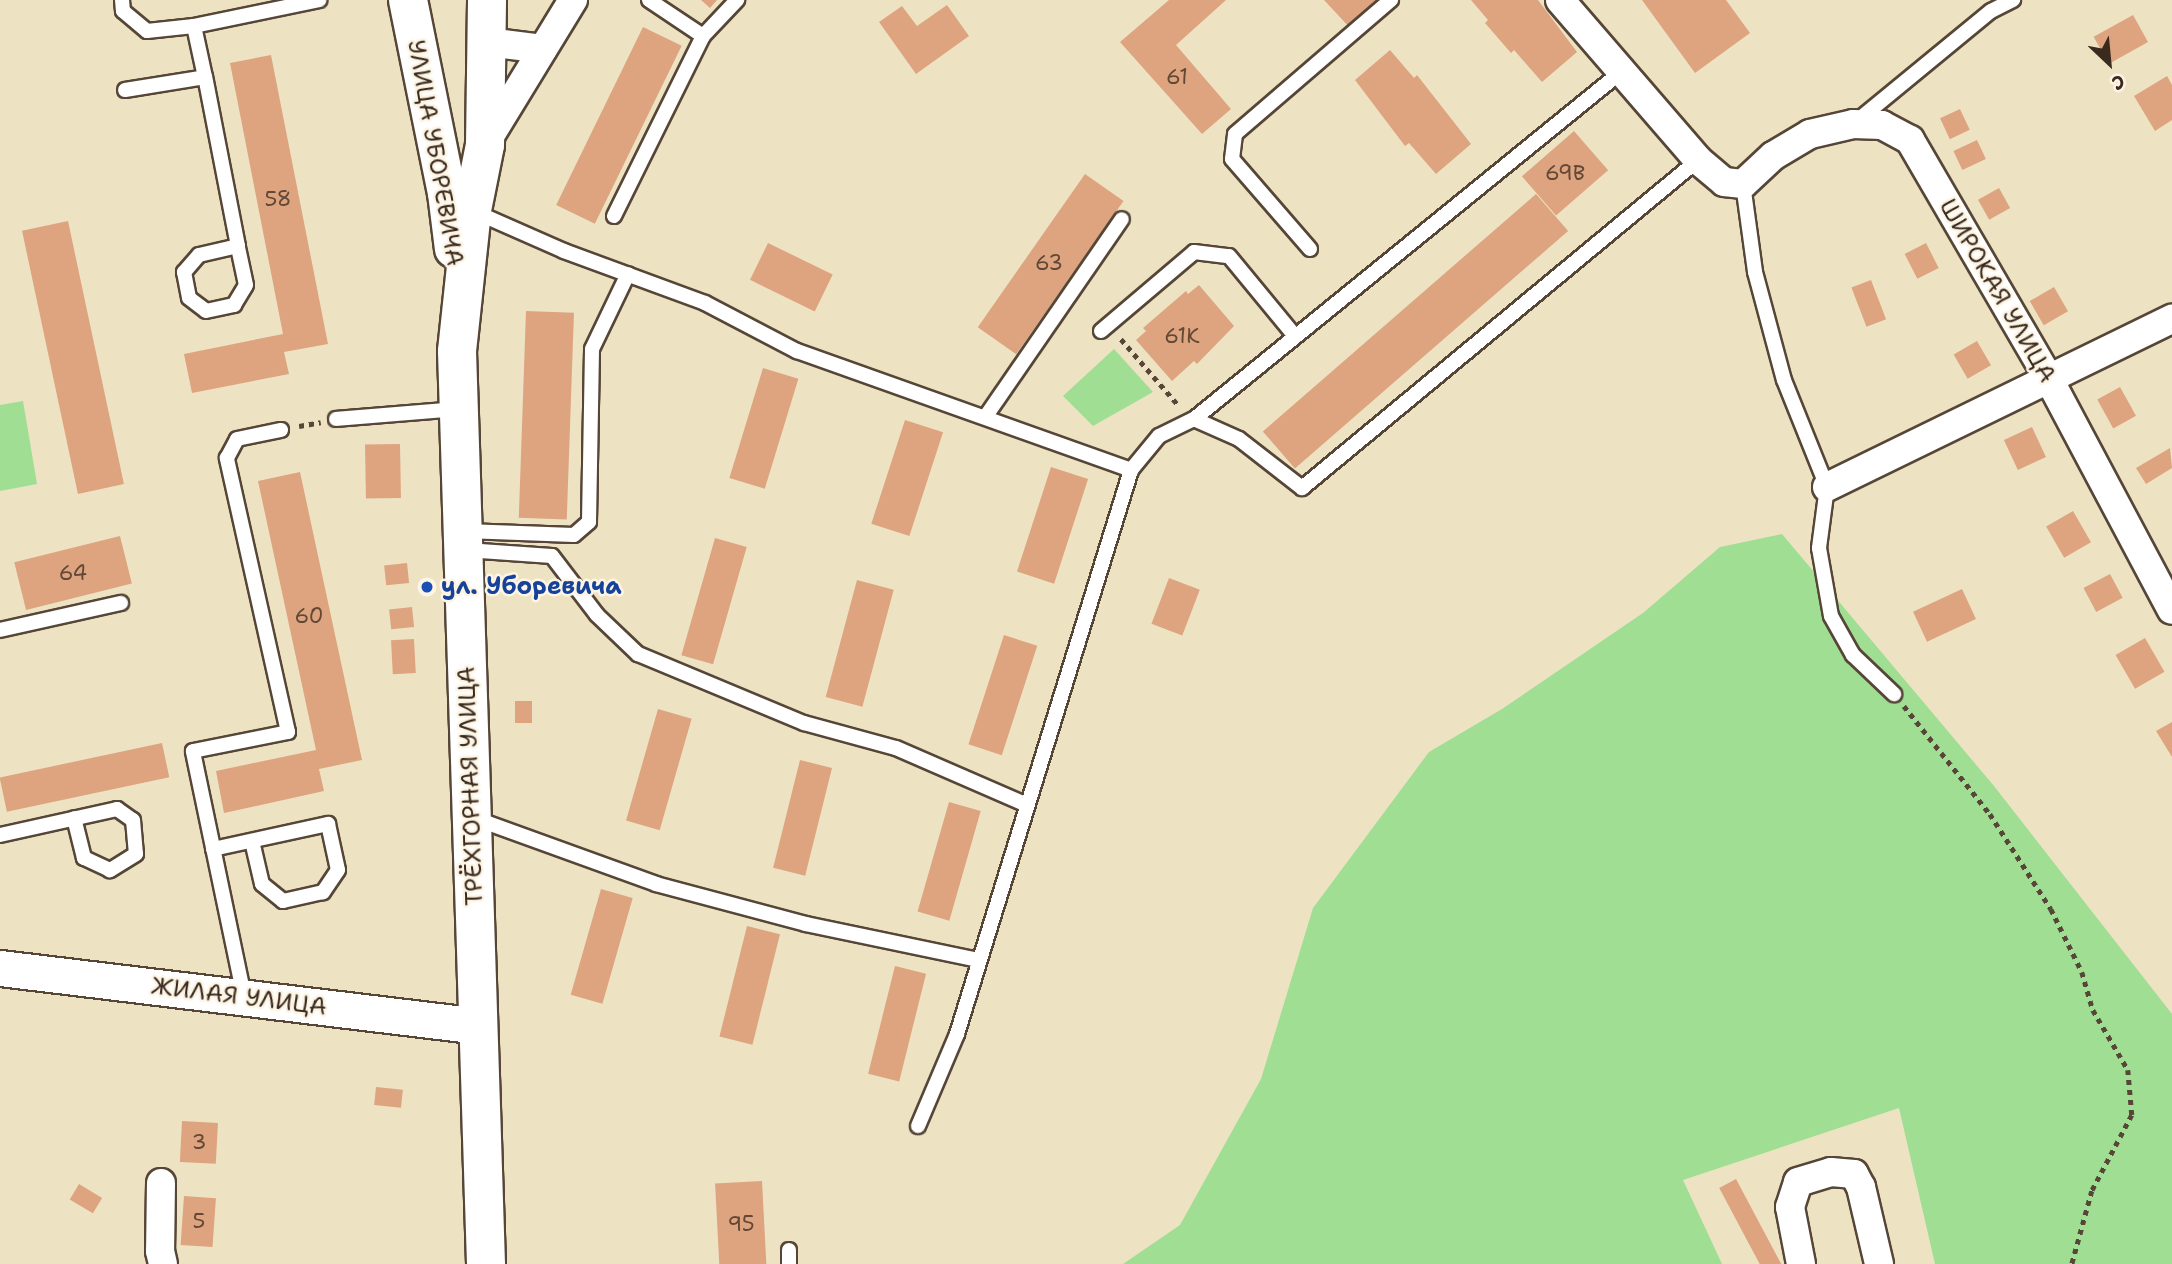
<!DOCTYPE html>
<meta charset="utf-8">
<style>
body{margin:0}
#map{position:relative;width:2172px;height:1264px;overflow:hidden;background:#ede3c3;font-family:"Shantell Sans",sans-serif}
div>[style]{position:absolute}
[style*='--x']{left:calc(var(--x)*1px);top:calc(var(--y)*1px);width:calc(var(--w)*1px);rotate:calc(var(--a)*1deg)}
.green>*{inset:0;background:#9fde93}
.building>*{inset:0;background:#dda47f;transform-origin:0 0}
.path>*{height:4.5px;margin-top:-2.25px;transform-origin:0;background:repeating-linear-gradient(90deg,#564637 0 5px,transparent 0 10px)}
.roads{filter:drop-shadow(2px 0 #564637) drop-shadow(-2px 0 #564637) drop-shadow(0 2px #564637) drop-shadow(0 -2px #564637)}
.service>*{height:14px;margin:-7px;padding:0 7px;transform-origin:7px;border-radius:7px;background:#fff}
.minor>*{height:28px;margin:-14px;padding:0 14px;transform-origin:14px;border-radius:14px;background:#fff}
.tertiary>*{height:35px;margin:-17.5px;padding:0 17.5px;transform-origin:17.5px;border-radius:17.5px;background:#fff}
.secondary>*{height:38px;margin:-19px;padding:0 19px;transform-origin:19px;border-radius:19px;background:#fff}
.dots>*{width:19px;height:19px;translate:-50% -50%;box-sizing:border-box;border:4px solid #fcf5e5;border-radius:50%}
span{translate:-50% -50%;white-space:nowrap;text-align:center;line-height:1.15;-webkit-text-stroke:5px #fcf5e5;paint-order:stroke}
.number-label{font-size:21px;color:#644836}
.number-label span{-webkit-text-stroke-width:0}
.street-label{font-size:24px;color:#3b2a1e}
.transit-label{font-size:24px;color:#164399;font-weight:700}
.left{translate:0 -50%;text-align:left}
.north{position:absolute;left:2074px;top:28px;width:70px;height:70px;-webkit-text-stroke:5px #fcf5e5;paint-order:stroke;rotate:154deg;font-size:19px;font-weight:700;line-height:28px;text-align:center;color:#3b2a1e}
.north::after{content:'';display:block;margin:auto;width:24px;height:32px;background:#3b2a1e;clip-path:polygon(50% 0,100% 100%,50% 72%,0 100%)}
</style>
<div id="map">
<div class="green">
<div style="clip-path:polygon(1114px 349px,1153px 392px,1093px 426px,1063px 396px)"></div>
<div style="clip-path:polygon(23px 401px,37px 484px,0 491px,0 405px)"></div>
<div style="clip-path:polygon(1782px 534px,1994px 786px,2172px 1014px,2172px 1264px,1935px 1264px,1899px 1108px,1683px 1180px,1722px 1264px,1123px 1264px,1180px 1225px,1261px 1079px,1313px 908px,1429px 752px,1502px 709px,1643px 613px,1720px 547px)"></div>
</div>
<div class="building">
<div style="clip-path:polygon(701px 0,717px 0,710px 8px)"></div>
<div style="clip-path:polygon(1169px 0,1226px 0,1176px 45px,1231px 109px,1202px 134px,1120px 42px)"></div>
<div style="clip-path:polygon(1324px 0,1384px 0,1351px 29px)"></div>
<div style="clip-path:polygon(1471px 0,1538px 0,1577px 52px,1542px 82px,1514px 50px,1511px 53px,1485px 23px,1488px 20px)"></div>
<div style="clip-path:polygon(1642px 0,1726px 0,1750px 33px,1695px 73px)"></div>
<div style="clip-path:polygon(947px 5px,969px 36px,916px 74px,879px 22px,902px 6px,917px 26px)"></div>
<div style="left:2133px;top:15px;width:31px;height:45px;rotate:61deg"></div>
<div style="left:643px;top:27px;width:43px;height:198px;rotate:26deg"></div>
<div style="clip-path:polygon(1390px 50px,1414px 78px,1417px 75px,1471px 144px,1436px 174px,1409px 143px,1405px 146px,1355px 80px)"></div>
<div style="clip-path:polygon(271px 55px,328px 344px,284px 352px,289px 374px,192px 393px,184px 354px,283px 334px,230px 63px)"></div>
<div style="clip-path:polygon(2167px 76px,2172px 85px,2172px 120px,2155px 131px,2134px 96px)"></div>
<div style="left:1960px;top:109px;width:23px;height:22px;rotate:65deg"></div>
<div style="left:1574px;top:131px;width:52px;height:69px;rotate:49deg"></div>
<div style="left:1977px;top:140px;width:21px;height:26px;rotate:65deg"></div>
<div style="left:1085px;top:174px;width:47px;height:187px;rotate:35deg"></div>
<div style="left:1999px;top:188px;width:23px;height:24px;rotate:61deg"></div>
<div style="left:1536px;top:194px;width:49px;height:362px;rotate:49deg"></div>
<div style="left:68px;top:221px;width:269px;height:47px;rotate:78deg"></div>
<div style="left:768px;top:243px;width:72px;height:41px;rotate:26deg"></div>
<div style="left:1926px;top:243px;width:28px;height:24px;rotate:63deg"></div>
<div style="left:1871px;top:280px;width:42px;height:21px;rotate:69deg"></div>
<div style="clip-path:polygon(1199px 285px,1234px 326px,1197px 364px,1194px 361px,1172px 381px,1136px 340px,1146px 331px,1143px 328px,1186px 291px,1188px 294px)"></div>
<div style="left:2054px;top:287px;width:28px;height:28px;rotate:60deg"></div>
<div style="left:526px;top:311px;width:48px;height:207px;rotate:2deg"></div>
<div style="left:1977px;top:341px;width:28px;height:27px;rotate:60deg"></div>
<div style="left:763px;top:368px;width:37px;height:115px;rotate:17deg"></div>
<div style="left:2120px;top:387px;width:33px;height:26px;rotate:61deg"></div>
<div style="left:905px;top:420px;width:40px;height:109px;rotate:18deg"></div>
<div style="left:2032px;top:427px;width:33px;height:31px;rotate:65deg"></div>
<div style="left:400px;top:444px;width:54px;height:35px;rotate:89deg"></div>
<div style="clip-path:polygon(2170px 448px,2172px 468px,2146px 484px,2136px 468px)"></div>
<div style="left:1051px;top:467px;width:39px;height:110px;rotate:18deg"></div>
<div style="clip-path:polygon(300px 472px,362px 760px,319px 769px,324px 791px,224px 813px,216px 771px,316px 750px,258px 481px)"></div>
<div style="left:2073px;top:511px;width:36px;height:31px;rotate:60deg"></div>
<div style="left:120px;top:536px;width:49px;height:109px;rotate:76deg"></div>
<div style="left:715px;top:538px;width:33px;height:122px;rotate:16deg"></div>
<div style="left:407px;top:563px;width:20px;height:23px;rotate:84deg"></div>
<div style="left:2110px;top:574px;width:27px;height:30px;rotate:62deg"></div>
<div style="left:1169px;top:578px;width:33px;height:49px;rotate:21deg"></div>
<div style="left:857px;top:580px;width:38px;height:121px;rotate:15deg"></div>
<div style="left:1962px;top:589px;width:33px;height:54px;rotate:65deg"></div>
<div style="left:412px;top:607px;width:20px;height:23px;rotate:84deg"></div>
<div style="left:1004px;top:635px;width:35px;height:115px;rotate:18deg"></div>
<div style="left:2145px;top:638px;width:39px;height:34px;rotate:60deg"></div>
<div style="left:414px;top:639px;width:34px;height:23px;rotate:87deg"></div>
<div style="left:515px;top:701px;width:17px;height:22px"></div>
<div style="left:658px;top:709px;width:35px;height:116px;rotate:16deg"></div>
<div style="clip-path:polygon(2172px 722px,2172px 757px,2156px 731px)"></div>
<div style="left:162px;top:743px;width:35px;height:166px;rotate:78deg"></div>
<div style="left:800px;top:760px;width:33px;height:111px;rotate:14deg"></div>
<div style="left:949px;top:802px;width:33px;height:114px;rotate:16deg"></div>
<div style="left:601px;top:889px;width:33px;height:110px;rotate:16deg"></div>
<div style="left:747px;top:926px;width:34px;height:114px;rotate:14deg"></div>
<div style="left:895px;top:966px;width:32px;height:111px;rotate:14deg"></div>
<div style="left:376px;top:1087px;width:27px;height:18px;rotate:6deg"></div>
<div style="left:182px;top:1121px;width:36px;height:41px;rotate:3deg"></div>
<div style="left:1736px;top:1179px;width:97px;height:19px;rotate:62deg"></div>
<div style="left:762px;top:1181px;width:83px;height:47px;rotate:87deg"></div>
<div style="left:79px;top:1184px;width:27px;height:18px;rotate:31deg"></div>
<div style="left:184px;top:1196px;width:32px;height:49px;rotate:4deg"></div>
</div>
<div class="path">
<div style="--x:1121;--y:339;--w:89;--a:49.1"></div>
<div style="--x:299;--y:426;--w:22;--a:-10"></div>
<div style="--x:1904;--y:706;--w:138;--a:51.5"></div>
<div style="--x:1990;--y:814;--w:113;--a:57.3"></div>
<div style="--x:2051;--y:909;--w:70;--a:63.8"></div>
<div style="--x:2082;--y:972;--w:40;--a:74"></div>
<div style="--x:2093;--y:1010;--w:69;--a:59.7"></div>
<div style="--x:2128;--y:1070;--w:45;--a:84.9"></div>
<div style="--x:2132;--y:1115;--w:86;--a:117.8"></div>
<div style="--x:2092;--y:1191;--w:76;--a:105.3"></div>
</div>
<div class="roads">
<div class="service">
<div style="--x:122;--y:0;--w:11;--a:85"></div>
<div style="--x:123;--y:11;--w:31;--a:40"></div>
<div style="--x:147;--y:31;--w:47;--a:-6.1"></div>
<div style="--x:649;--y:0;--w:65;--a:33.7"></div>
<div style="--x:125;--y:90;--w:81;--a:-9.2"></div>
<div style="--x:1857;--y:121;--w:173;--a:-39.4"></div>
<div style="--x:1991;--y:11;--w:25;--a:-27"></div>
<div style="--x:1743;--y:184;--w:89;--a:82.2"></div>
<div style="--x:1755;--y:272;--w:112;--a:75"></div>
<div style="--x:1784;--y:380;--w:115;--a:68.1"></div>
<div style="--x:1827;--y:487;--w:62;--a:97.5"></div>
<div style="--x:1819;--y:548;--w:69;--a:80"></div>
<div style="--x:1831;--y:616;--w:45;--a:60.6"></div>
<div style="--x:1853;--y:655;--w:57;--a:43.6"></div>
<div style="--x:473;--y:211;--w:99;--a:23.7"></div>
<div style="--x:564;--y:251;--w:150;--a:20.2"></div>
<div style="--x:705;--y:303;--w:104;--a:27.6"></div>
<div style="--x:797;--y:351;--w:355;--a:19.6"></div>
<div style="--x:614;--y:216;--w:201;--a:-63.7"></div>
<div style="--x:703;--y:36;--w:50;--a:-46.6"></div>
<div style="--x:238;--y:246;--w:40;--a:167"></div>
<div style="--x:199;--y:255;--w:23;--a:131"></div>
<div style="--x:184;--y:272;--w:26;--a:79"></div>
<div style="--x:189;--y:298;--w:21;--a:37"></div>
<div style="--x:206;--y:311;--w:29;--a:-12"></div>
<div style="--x:234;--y:305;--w:23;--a:-59"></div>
<div style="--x:246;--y:285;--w:40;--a:-102"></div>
<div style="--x:238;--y:246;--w:172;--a:-101"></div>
<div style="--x:205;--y:77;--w:52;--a:-102.2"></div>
<div style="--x:194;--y:26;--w:128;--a:-11.7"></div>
<div style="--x:1310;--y:249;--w:119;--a:-130.9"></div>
<div style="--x:1232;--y:159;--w:25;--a:-83"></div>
<div style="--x:1235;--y:134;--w:206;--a:-40.7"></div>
<div style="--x:1101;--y:331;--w:122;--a:-40.3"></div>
<div style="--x:1194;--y:252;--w:35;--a:7"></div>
<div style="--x:1229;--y:256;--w:104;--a:50.5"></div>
<div style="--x:986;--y:416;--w:239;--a:-55.4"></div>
<div style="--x:336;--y:419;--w:121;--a:-4.7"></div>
<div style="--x:1194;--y:419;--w:550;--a:-39.1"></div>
<div style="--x:465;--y:531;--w:109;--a:2.1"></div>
<div style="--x:574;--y:535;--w:20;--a:-41"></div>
<div style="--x:589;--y:522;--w:173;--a:-89"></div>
<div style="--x:592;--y:349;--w:83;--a:-64.4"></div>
<div style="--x:466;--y:550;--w:86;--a:4"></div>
<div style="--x:552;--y:556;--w:74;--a:52.7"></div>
<div style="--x:597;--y:615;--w:57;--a:43.6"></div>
<div style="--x:638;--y:654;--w:180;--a:22.6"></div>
<div style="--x:804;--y:723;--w:95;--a:15.2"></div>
<div style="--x:896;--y:748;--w:143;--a:23.5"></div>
<div style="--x:0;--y:630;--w:124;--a:-12.6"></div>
<div style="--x:474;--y:818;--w:194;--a:19.9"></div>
<div style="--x:656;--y:884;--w:155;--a:14.9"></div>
<div style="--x:806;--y:924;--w:177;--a:11.8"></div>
<div style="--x:0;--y:835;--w:120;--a:-12.5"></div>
<div style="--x:117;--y:809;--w:19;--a:35"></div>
<div style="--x:133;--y:820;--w:34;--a:85"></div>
<div style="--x:136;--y:854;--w:31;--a:148"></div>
<div style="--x:110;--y:870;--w:29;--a:-155"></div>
<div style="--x:84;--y:858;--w:41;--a:-104"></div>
<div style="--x:213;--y:849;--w:118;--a:-12.3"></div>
<div style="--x:328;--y:824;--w:47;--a:77.7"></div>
<div style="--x:338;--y:870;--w:27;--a:124"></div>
<div style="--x:323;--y:892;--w:41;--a:167.3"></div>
<div style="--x:283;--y:901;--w:27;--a:-141"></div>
<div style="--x:262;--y:884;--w:44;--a:-103.1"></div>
<div style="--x:244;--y:996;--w:250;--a:-101.8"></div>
<div style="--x:193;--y:751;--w:97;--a:-11.3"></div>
<div style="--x:288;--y:732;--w:281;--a:-102.6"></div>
<div style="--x:227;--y:458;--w:21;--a:-62"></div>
<div style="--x:237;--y:439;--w:45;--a:-11.6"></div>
<div style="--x:918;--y:1126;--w:100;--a:-67"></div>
<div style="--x:957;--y:1034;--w:590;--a:-72.85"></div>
<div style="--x:1131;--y:470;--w:44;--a:-50.5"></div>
<div style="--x:1159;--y:436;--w:39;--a:-26"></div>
<div style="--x:1194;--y:419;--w:49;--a:24"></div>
<div style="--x:1239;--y:439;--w:80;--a:37.9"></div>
<div style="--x:1302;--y:488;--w:514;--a:-39.63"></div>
<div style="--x:789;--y:1250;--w:14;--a:90"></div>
</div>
<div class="minor">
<div style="--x:1560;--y:0;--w:211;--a:49.2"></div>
<div style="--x:1698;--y:160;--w:34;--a:40"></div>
<div style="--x:1724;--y:182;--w:19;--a:6"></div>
<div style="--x:1743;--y:184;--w:41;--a:-43"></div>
<div style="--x:1773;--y:156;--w:43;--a:-30.7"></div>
<div style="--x:1810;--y:134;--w:44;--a:-13.1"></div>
<div style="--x:1853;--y:124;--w:29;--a:2"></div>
<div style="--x:1882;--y:125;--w:32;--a:28"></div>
<div style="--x:1910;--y:140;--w:279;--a:59.8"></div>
<div style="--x:2050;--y:381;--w:259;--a:62"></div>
<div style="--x:487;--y:42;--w:56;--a:7.1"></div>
<div style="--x:485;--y:144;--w:169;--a:-58.6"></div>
<div style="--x:1827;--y:487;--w:384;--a:-26"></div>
<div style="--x:161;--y:1183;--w:68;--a:90.8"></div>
<div style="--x:160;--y:1251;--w:13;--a:77"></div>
<div style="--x:1801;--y:1264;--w:58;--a:-100.9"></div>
<div style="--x:1790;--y:1207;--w:26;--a:-72"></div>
<div style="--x:1798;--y:1182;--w:34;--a:-17"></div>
<div style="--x:1831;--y:1172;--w:23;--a:5"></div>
<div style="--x:1854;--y:1174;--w:15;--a:62"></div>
<div style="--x:1861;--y:1187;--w:79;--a:76.8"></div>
</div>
<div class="tertiary">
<div style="--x:0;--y:968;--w:482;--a:6.9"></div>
</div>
<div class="secondary">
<div style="--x:408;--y:0;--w:197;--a:78.6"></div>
<div style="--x:447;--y:193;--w:56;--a:82.9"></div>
<div style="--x:486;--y:1264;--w:913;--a:-91.82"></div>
<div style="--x:457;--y:351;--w:142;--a:-83.9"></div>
<div style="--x:472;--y:210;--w:66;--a:-78.7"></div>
<div style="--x:485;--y:145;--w:145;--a:-89.2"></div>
</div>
</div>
<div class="dots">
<div style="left:427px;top:587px;background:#1a4fb4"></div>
</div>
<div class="number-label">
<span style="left:1177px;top:77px">61</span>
<span style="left:1565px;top:173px">69В</span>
<span style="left:278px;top:199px">58</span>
<span style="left:1049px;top:263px">63</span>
<span style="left:1182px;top:336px">61К</span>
<span style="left:73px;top:573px">64</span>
<span style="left:309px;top:616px">60</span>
<span style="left:199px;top:1142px">3</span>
<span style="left:199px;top:1221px">5</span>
<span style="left:741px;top:1224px">95</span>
</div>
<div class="street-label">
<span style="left:435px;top:153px;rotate:80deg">УЛИЦА УБОРЕВИЧА</span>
<span style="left:1997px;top:291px;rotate:60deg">ШИРОКАЯ УЛИЦА</span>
<span style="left:471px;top:786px;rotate:-92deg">ТРЁХГОРНАЯ УЛИЦА</span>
<span style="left:239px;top:997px;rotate:7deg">ЖИЛАЯ УЛИЦА</span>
</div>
<div class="transit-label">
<span class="left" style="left:441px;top:587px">ул. Уборевича</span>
</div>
<div class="north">С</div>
</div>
